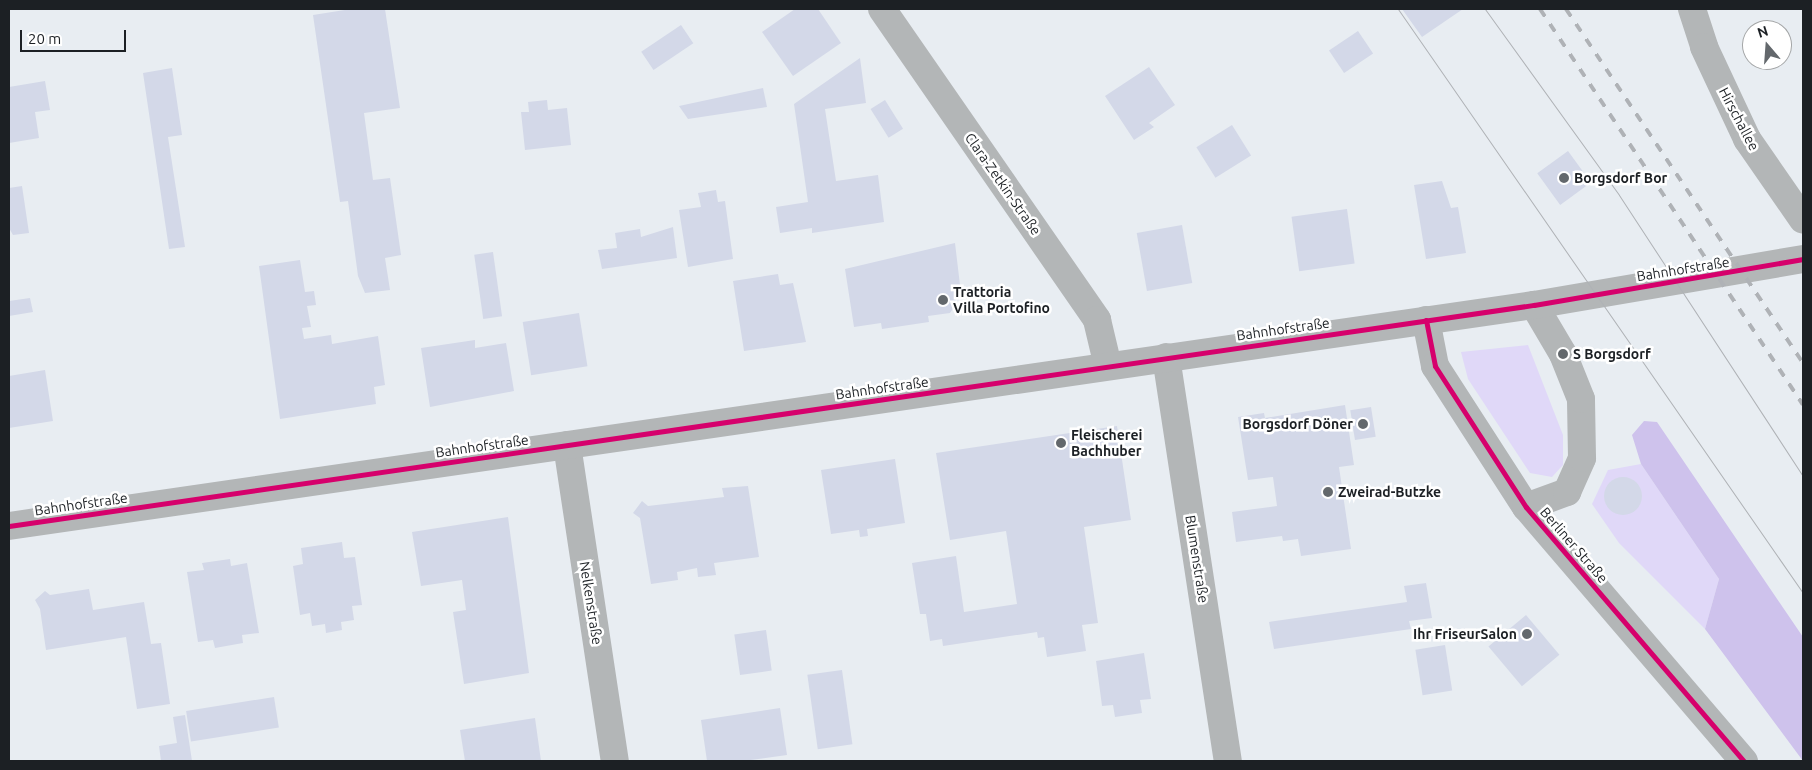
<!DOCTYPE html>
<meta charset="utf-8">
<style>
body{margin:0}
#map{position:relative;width:1812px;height:770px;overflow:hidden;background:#e8edf2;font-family:Ubuntu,sans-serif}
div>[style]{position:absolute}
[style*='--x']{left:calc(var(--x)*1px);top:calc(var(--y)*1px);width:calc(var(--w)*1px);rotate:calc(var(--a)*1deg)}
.green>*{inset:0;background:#e0d8f8}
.forest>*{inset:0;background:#cec2ec}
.building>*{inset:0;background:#d3d8e8;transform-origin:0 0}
.round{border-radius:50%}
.minor>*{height:28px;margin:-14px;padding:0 14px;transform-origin:14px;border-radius:14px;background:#b3b6b7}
.tram>*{height:1px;margin:-0.5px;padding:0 0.5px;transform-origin:0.5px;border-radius:0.5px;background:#afb2b6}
.rail>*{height:4px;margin-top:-2px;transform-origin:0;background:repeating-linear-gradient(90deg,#afb2b6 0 9px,transparent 0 18px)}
.cycleway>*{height:5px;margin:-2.5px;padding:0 2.5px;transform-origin:2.5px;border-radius:2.5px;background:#d6006c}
.dots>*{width:14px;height:14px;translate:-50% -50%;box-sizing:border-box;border:2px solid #fff;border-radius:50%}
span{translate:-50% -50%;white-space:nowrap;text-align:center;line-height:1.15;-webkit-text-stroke:5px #fff;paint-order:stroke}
.street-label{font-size:14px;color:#1c2024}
.poi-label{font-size:14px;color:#1c2024;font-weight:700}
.left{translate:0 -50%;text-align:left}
.right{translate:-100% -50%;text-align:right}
.frame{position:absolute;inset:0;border:10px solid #1c2024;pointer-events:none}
.north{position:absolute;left:1742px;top:20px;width:50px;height:50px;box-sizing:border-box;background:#fff;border:1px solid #a4a6a7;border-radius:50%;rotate:342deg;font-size:14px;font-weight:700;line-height:20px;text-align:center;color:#1c2024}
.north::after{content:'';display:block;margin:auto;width:18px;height:22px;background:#63686c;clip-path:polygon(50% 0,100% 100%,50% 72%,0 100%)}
.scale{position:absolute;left:20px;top:30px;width:106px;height:22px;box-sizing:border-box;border:2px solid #1c2024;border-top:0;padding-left:6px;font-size:15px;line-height:18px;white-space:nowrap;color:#1c2024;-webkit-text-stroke:4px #fff;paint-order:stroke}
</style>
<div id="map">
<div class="green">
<div style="clip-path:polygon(1528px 345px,1563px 435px,1563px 465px,1552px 477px,1530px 473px,1468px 379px,1461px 352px)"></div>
<div style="clip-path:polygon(1641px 464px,1719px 579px,1705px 629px,1619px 543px,1592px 504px,1608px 470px)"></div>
</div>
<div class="forest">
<div style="clip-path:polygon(1644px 421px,1657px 422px,1803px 637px,1803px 761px,1705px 629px,1719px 579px,1641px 464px,1632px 435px)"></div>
</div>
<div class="building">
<div style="clip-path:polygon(351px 9px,385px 9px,400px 108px,364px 113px,373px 180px,390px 178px,401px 255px,385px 258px,390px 290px,365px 293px,358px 276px,348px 201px,340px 202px,313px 15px)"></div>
<div style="clip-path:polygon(795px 9px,818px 9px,841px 43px,793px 76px,762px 32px)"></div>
<div style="clip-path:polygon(1402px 9px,1463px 9px,1422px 37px)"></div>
<div style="left:681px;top:25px;width:22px;height:48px;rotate:56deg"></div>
<div style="left:1358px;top:31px;width:27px;height:35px;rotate:56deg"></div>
<div style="clip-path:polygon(860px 58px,866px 103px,825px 109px,836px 181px,878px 175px,884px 222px,812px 233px,812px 228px,780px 233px,776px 207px,808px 202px,794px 104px)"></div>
<div style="clip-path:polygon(1149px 67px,1175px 105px,1149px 123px,1154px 127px,1134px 140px,1105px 96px)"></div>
<div style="clip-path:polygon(172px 68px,182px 135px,168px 137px,185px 247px,169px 249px,143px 73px)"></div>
<div style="clip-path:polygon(45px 81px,50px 110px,35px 112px,39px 138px,9px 143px,9px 87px)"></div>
<div style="clip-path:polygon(763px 88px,767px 107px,688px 119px,679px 106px)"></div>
<div style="clip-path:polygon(547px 100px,548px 110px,567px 108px,571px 145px,525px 150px,521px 112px,529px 112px,528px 102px)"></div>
<div style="left:885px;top:100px;width:34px;height:17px;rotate:58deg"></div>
<div style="left:1232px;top:125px;width:36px;height:42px;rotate:58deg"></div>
<div style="left:1568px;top:151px;width:39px;height:38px;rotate:54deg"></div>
<div style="clip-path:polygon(1442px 181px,1451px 208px,1458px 207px,1466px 253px,1426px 259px,1414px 185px)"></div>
<div style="clip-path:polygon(22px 186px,29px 233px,13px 235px,9px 228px,9px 188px)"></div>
<div style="clip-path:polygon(716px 190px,718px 202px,725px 201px,733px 259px,688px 267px,679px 210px,701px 207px,698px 193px)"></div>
<div style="left:1347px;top:209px;width:55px;height:56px;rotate:82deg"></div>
<div style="left:1182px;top:225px;width:59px;height:46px;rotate:80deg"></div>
<div style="clip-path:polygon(673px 227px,677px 258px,602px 269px,598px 250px,617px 248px,615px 233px,640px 229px,641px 237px)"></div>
<div style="clip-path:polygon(955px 243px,960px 285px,954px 286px,956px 304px,950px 313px,928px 316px,929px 322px,882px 329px,881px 323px,854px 327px,845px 269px)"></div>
<div style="left:493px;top:252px;width:65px;height:19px;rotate:82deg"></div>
<div style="clip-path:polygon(300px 260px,305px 292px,314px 291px,316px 305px,307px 306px,311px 327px,302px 328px,304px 339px,331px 335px,332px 344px,378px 336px,385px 385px,374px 387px,376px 404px,280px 419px,259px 266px)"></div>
<div style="clip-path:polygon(778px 274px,780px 285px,793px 283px,806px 342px,744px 351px,733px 281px)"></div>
<div style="clip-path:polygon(30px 298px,33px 312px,9px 316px,9px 301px)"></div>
<div style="left:579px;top:313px;width:54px;height:57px;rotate:81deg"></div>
<div style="clip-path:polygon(475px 340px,475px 348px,506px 343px,514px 391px,430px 407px,421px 348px)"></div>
<div style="clip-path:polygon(45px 370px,53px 421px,9px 428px,9px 376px)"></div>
<div style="clip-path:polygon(1345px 405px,1354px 465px,1339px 467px,1351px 549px,1301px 556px,1298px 539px,1283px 541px,1282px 536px,1236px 542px,1232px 512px,1277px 506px,1273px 477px,1248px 480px,1238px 417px,1264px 413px,1265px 418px)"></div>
<div style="left:1371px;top:407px;width:30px;height:21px;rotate:81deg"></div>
<div style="clip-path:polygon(1117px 426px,1131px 520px,1084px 527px,1098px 623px,1082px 625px,1086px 651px,1047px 657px,1044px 637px,1038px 638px,1037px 632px,943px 646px,942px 639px,930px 641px,926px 614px,920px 614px,912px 563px,956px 556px,964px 612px,1017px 604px,1006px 531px,950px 540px,936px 453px)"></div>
<div style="clip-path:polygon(895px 459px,905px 523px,867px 529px,868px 536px,860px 537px,859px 530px,831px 534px,821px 470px)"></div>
<div class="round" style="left:1604px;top:477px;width:38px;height:38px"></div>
<div style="clip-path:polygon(748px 486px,759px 557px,714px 563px,716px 575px,698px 577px,697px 568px,677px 572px,678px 580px,651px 584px,640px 518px,633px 513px,642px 501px,648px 506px,724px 497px,722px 488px)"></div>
<div style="clip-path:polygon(508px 517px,529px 673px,464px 684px,453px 612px,466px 610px,462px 580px,421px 586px,412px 532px)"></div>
<div style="clip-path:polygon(342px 542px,344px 558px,355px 557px,362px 605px,352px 606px,354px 620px,341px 622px,342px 630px,326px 633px,325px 624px,312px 626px,310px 613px,300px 615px,293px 566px,303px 564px,301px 548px)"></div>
<div style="clip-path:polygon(230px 559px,231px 566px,247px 563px,259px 633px,242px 635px,243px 643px,215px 648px,213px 640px,198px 642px,187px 572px,204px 570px,202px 563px)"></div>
<div style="clip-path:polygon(1426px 583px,1432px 618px,1409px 621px,1411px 629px,1274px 649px,1269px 622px,1407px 602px,1404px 586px)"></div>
<div style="clip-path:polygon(89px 589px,93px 610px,144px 602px,151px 644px,161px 643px,170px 704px,137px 709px,126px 637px,46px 650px,40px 609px,35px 600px,45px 591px,50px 595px)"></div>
<div style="left:1526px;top:615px;width:52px;height:49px;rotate:50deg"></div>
<div style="left:766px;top:630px;width:41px;height:32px;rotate:82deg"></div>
<div style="left:1445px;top:645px;width:46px;height:30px;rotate:81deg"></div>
<div style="clip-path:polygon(1144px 653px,1151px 699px,1140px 700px,1142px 713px,1115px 717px,1113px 705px,1102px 706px,1096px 661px)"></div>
<div style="left:842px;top:670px;width:75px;height:35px;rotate:82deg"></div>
<div style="left:274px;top:697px;width:31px;height:89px;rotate:81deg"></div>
<div style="clip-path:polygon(780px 708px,787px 755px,743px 761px,707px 761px,701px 720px)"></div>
<div style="clip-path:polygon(185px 715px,192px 761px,161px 761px,159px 746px,177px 743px,173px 717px)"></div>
<div style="clip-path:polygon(535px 718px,541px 761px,465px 761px,460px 730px)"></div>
</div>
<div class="minor">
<div style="--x:882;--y:9;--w:378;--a:55.3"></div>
<div style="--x:1097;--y:320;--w:47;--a:76.6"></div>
<div style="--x:1692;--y:9;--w:40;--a:72"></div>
<div style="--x:1704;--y:47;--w:102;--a:64.9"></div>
<div style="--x:1747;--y:139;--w:98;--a:55.3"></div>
<div style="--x:1426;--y:320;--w:47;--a:78.9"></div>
<div style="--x:1435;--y:366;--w:168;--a:57.2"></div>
<div style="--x:1526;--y:507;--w:335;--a:49.4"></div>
<div style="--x:1166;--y:357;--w:409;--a:81.3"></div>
<div style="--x:567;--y:445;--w:320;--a:81.4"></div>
<div style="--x:1526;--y:507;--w:44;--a:-20.1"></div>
<div style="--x:1567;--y:492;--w:37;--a:-66"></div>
<div style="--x:1582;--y:458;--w:59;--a:-91"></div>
<div style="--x:1581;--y:399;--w:48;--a:-111.8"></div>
<div style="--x:1563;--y:354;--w:57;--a:-120.6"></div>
<div style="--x:9;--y:526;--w:1541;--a:-8.25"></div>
<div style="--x:1534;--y:305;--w:273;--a:-9.7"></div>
</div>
<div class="tram">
<div style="--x:1398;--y:9;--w:711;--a:55.26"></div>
<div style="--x:1485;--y:9;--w:229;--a:54.2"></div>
<div style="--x:1619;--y:195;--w:336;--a:56.8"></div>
</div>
<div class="rail">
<div style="--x:1540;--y:9;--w:475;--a:56.4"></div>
<div style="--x:1566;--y:9;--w:426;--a:56.2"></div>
</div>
<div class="cycleway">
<div style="--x:1426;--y:320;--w:47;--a:78.9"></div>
<div style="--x:1435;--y:366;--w:168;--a:57.2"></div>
<div style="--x:1526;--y:507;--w:335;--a:49.4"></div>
<div style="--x:9;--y:526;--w:1541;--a:-8.25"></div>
<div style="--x:1534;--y:305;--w:273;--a:-9.7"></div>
</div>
<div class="dots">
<div style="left:1564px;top:178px;background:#63686c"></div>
<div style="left:943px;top:300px;background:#63686c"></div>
<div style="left:1563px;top:354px;background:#63686c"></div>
<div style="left:1363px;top:424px;background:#63686c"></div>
<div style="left:1061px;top:443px;background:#63686c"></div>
<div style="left:1328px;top:492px;background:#63686c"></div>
<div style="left:1527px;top:634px;background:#63686c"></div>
</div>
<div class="street-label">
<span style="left:1739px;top:119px;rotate:62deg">Hirschallee</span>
<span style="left:1003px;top:184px;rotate:55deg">Clara-Zetkin-Straße</span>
<span style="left:1683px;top:269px;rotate:-9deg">Bahnhofstraße</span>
<span style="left:1283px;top:329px;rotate:-8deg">Bahnhofstraße</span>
<span style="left:882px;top:388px;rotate:-8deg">Bahnhofstraße</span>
<span style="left:482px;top:446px;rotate:-8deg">Bahnhofstraße</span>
<span style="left:81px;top:504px;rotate:-8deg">Bahnhofstraße</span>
<span style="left:1574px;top:545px;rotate:49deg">Berliner Straße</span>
<span style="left:1197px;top:559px;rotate:81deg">Blumenstraße</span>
<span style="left:591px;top:603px;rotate:81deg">Nelkenstraße</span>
</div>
<div class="poi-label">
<span class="left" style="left:1574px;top:178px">Borgsdorf Bor</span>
<span class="left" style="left:953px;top:300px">Trattoria<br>Villa Portofino</span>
<span class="left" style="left:1573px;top:354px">S Borgsdorf</span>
<span class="right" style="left:1353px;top:424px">Borgsdorf Döner</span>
<span class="left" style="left:1071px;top:443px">Fleischerei<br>Bachhuber</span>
<span class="left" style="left:1338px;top:492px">Zweirad-Butzke</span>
<span class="right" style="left:1517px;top:634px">Ihr FriseurSalon</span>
</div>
<div class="frame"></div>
<div class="north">N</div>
<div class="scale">20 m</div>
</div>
